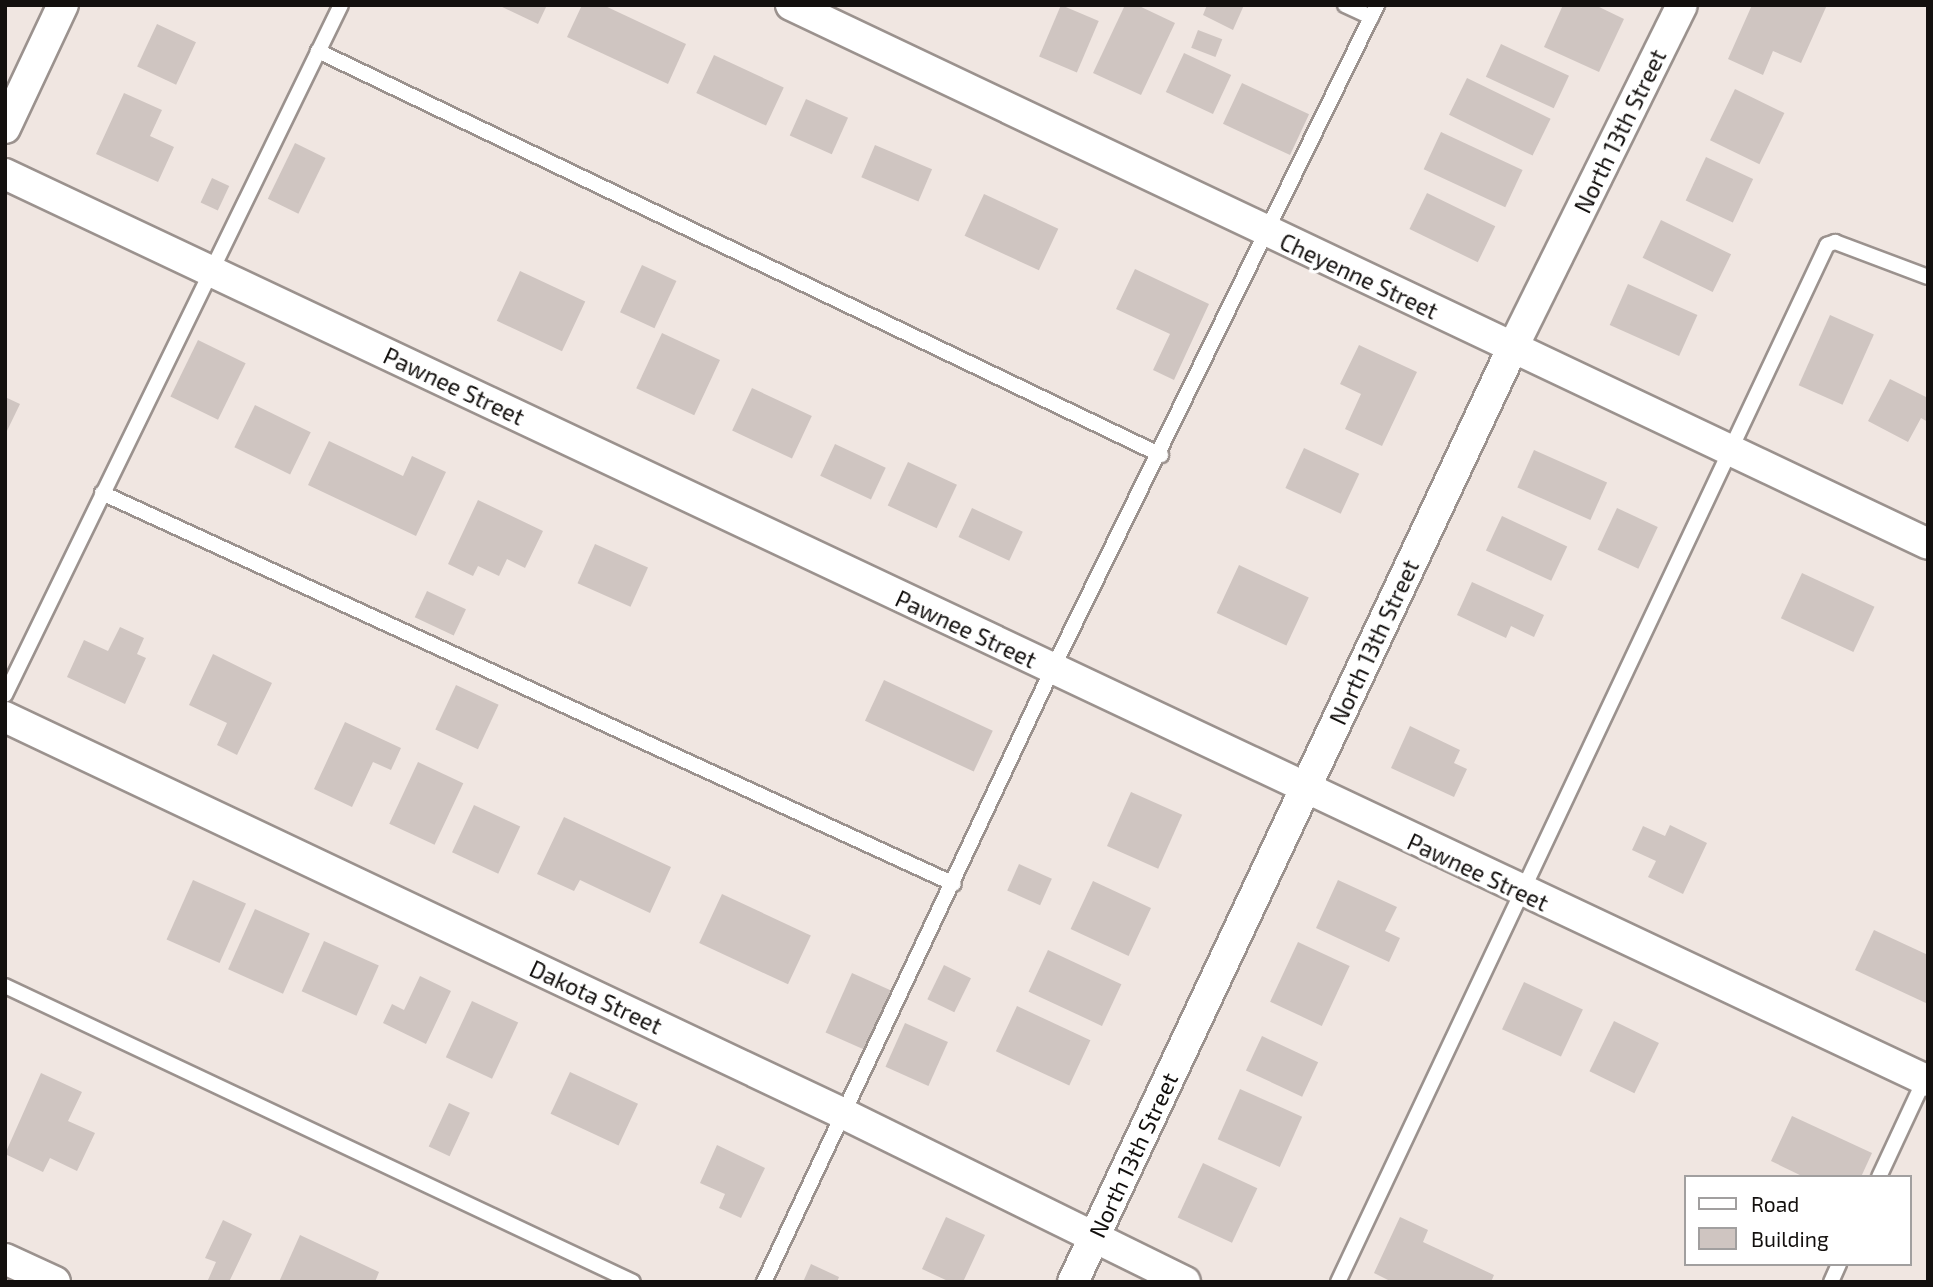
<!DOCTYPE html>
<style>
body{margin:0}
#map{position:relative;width:1933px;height:1287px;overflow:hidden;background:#f0e6e1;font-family:"Exo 2",sans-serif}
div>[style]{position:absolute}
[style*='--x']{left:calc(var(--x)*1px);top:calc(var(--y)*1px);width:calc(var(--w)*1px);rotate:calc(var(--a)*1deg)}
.building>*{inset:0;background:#cfc5c1;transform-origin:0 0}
.roads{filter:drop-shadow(2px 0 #9b928e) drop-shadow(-2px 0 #9b928e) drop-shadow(0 2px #9b928e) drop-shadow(0 -2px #9b928e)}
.lane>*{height:14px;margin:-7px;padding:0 7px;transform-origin:7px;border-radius:7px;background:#fff}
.street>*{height:30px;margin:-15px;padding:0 15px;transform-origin:15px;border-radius:15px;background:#fff}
span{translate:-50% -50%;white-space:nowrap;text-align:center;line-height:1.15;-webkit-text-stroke:7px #fff;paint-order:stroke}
.street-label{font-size:23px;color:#13100e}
.frame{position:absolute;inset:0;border:7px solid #13100e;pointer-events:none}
.legend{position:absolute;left:1684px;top:1175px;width:228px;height:91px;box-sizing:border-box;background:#fff;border:2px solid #a19f9f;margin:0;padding:9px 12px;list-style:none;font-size:21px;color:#13100e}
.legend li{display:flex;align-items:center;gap:14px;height:35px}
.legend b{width:35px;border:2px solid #a19f9f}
</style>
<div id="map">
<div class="building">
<div style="clip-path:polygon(498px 5px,547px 5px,538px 24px)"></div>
<div style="clip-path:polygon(582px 5px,603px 5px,686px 44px,668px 84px,567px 37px)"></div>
<div style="left:1061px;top:5px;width:41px;height:56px;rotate:23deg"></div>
<div style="clip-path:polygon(1125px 5px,1137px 5px,1175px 23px,1141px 95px,1093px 73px)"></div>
<div style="clip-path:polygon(1207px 5px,1244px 5px,1233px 30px,1203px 15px)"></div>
<div style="clip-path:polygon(1563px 5px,1595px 5px,1624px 19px,1599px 72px,1544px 47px)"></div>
<div style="clip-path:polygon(1752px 5px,1827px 5px,1801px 63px,1773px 51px,1763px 75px,1728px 59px)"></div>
<div style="left:157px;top:24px;width:43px;height:47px;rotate:25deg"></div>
<div style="left:1198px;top:30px;width:26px;height:19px;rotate:21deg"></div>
<div style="left:1501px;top:44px;width:75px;height:36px;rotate:25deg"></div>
<div style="left:1184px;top:53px;width:52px;height:43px;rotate:25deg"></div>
<div style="left:714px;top:55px;width:77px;height:42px;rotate:25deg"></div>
<div style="left:1467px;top:78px;width:93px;height:41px;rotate:26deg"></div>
<div style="left:1242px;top:83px;width:74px;height:45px;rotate:25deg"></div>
<div style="left:1735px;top:89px;width:55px;height:57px;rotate:26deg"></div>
<div style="clip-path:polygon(124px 93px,162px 110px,150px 136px,174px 147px,158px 182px,96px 154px)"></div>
<div style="left:806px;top:99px;width:46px;height:40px;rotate:24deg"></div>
<div style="left:1441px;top:132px;width:90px;height:41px;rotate:25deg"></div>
<div style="left:295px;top:143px;width:34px;height:62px;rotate:26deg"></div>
<div style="left:875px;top:145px;width:62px;height:35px;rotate:23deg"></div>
<div style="left:1706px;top:157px;width:52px;height:48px;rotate:25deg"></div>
<div style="left:212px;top:178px;width:19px;height:27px;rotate:25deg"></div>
<div style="left:1427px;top:193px;width:76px;height:40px;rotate:26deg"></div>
<div style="left:984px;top:194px;width:82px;height:46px;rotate:25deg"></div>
<div style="left:1661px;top:220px;width:78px;height:42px;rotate:26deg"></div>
<div style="left:642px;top:265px;width:38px;height:52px;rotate:25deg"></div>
<div style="clip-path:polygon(1135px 269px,1209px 304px,1174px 380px,1153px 370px,1170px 334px,1116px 309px)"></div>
<div style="left:520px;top:271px;width:72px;height:55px;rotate:25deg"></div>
<div style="left:1628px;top:284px;width:76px;height:45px;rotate:24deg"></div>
<div style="left:1830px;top:315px;width:48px;height:77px;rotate:24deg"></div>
<div style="left:662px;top:333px;width:64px;height:61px;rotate:25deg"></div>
<div style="left:198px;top:340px;width:53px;height:63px;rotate:26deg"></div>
<div style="clip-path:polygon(1359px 345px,1417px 372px,1382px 446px,1345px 429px,1361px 394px,1340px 384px)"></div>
<div style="clip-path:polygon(1890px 379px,1928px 398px,1928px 422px,1921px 418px,1908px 442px,1868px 421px)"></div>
<div style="left:752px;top:388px;width:66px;height:47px;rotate:25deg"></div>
<div style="clip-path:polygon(5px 397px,20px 404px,5px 435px)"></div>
<div style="left:255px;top:405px;width:62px;height:47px;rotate:26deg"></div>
<div style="clip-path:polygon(329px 441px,403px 476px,412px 456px,446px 472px,416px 536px,308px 485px)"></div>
<div style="left:835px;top:444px;width:56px;height:35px;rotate:25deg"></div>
<div style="left:1304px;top:448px;width:61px;height:44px;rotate:25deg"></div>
<div style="left:1534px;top:450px;width:80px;height:41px;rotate:24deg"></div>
<div style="left:908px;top:462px;width:54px;height:48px;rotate:25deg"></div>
<div style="clip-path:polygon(478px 500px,543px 531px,525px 568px,507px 559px,499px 576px,478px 566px,473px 576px,448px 564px)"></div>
<div style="left:972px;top:508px;width:56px;height:32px;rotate:25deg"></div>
<div style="left:1617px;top:508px;width:45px;height:46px;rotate:25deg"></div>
<div style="left:1502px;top:516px;width:72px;height:38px;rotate:25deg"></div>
<div style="left:595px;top:544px;width:58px;height:43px;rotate:24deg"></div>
<div style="left:1239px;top:565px;width:77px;height:53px;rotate:25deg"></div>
<div style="left:1802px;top:573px;width:80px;height:50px;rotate:25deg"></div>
<div style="clip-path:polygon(1472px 582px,1544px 615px,1534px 637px,1511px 626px,1506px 638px,1457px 615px)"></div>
<div style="left:427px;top:591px;width:43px;height:29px;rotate:25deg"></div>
<div style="clip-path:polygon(120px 627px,144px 638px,137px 654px,146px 658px,125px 704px,67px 677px,84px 640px,108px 651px)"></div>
<div style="clip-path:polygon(213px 654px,272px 683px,237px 755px,217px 745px,227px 723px,189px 705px)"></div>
<div style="left:884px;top:680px;width:120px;height:45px;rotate:25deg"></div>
<div style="left:456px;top:685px;width:47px;height:49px;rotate:25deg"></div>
<div style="clip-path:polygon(345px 722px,401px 748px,391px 770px,373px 762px,352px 807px,314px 789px)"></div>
<div style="clip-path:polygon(1410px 726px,1460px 750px,1454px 763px,1467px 769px,1454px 797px,1391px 768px)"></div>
<div style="left:418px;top:762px;width:50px;height:68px;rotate:25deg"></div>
<div style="left:1131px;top:792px;width:56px;height:59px;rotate:24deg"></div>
<div style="left:474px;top:805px;width:51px;height:52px;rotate:25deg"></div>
<div style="clip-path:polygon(564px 817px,671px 867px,650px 913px,580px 880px,574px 891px,537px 874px)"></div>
<div style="clip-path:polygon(1670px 825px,1707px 843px,1683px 894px,1648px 877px,1656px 861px,1632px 850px,1643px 826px,1665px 836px)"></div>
<div style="left:1019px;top:864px;width:36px;height:29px;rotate:24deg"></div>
<div style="left:193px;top:880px;width:58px;height:65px;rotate:24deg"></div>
<div style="clip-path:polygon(1338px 880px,1397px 907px,1385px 931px,1400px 938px,1389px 962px,1316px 928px)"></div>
<div style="left:1093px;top:881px;width:64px;height:53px;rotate:25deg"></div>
<div style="left:722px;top:894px;width:98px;height:54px;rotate:25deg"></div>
<div style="left:255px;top:909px;width:60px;height:66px;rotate:24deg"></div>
<div style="clip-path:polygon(1874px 930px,1928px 955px,1928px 1004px,1855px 970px)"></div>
<div style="left:324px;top:941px;width:60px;height:55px;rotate:24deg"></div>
<div style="left:1298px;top:942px;width:57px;height:66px;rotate:25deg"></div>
<div style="left:1048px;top:950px;width:81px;height:46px;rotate:25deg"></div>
<div style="left:944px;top:965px;width:30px;height:38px;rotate:26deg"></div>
<div style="left:852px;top:973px;width:44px;height:65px;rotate:24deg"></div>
<div style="clip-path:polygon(420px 976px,451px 991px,426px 1044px,383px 1023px,392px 1004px,404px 1010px)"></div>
<div style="left:1524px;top:982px;width:65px;height:52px;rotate:25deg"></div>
<div style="left:472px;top:1001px;width:51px;height:62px;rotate:25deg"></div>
<div style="left:1017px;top:1006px;width:81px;height:50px;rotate:25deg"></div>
<div style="left:1614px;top:1021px;width:50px;height:56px;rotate:26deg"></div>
<div style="left:905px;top:1023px;width:47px;height:48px;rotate:24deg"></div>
<div style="left:1262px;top:1036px;width:62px;height:38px;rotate:25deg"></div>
<div style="left:570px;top:1072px;width:75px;height:46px;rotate:25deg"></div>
<div style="clip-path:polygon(41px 1073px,82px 1092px,68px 1121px,95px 1133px,77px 1171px,50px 1158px,43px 1172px,5px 1154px)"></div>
<div style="left:1240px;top:1089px;width:68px;height:55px;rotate:24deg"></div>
<div style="left:449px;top:1103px;width:23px;height:48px;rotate:25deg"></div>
<div style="clip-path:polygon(1792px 1116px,1872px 1153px,1861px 1177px,1804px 1177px,1771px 1161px)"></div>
<div style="clip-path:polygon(717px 1145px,765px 1168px,741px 1218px,719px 1208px,725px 1194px,700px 1183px)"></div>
<div style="left:1203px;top:1163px;width:60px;height:60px;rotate:25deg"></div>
<div style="clip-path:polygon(946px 1217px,985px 1235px,963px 1282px,950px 1282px,922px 1269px)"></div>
<div style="clip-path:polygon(1400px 1217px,1428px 1230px,1423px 1242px,1494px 1275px,1491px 1282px,1392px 1282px,1374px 1273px)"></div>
<div style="clip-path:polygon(223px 1220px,252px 1234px,229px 1282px,211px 1282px,208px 1280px,216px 1262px,205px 1258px)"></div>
<div style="clip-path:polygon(300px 1235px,379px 1272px,375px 1282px,279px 1282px)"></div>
<div style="clip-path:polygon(811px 1264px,839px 1277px,837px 1282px,803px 1282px)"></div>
</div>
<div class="roads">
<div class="lane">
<div style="--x:1345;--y:5;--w:29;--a:25"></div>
<div style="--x:318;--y:51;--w:935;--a:25.61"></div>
<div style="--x:102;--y:493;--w:937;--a:24.65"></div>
<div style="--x:5;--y:695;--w:767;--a:-64.04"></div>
<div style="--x:5;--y:986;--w:694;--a:25.24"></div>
<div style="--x:1879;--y:1177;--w:111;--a:-65"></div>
<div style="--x:764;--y:1282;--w:676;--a:-64.8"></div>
<div style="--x:1052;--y:670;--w:740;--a:-63.95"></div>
<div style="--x:1338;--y:1282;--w:1147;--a:-64.75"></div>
<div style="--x:1827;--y:245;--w:9;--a:-21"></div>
<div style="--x:1835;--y:242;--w:99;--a:20.6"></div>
<div style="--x:1831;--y:1282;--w:20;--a:-66"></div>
</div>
<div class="street">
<div style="--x:791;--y:5;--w:1258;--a:25.36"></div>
<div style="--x:5;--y:128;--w:136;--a:-64.8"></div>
<div style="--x:5;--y:174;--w:2126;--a:25.25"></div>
<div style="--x:5;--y:717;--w:928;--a:25.32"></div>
<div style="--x:844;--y:1114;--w:380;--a:26.2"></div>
<div style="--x:5;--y:1259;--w:55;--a:24.7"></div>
<div style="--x:1073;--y:1282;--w:1033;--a:-64.8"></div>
<div style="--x:1513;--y:347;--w:381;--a:-63.7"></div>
</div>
</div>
<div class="street-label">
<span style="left:1620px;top:131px;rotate:-64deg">North 13th Street</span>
<span style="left:1359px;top:276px;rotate:25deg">Cheyenne Street</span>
<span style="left:454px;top:386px;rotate:25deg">Pawnee Street</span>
<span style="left:966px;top:629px;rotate:25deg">Pawnee Street</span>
<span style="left:1374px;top:642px;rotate:-65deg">North 13th Street</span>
<span style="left:1478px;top:872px;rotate:25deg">Pawnee Street</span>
<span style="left:596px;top:997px;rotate:25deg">Dakota Street</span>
<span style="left:1133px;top:1155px;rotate:-65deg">North 13th Street</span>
</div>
<div class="frame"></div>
<ul class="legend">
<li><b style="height:9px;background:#fff"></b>Road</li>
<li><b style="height:19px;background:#cfc5c1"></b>Building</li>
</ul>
</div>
